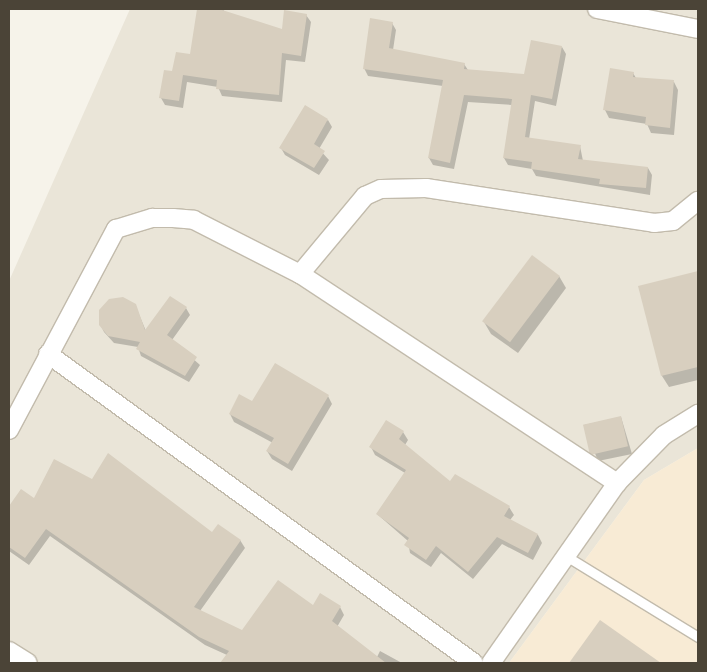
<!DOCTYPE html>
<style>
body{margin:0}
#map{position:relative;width:707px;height:672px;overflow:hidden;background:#f6f3ea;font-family:Poppins,sans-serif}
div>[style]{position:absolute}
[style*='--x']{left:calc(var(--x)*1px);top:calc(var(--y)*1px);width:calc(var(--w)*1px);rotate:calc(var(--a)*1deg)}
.residential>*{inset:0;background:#eae5d8}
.commercial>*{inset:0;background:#f8ebd5}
.shadow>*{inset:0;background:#0003}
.building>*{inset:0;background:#d8cfbf;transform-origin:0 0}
.roads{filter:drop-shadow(1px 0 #c2bbac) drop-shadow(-1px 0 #c2bbac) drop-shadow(0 1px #c2bbac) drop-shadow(0 -1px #c2bbac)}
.lane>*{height:9px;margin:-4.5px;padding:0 4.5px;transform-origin:4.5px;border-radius:4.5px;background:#fff}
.street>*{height:18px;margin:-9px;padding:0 9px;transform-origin:9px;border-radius:9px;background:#fff}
span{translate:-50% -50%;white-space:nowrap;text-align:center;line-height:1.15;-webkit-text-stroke:4px #fff;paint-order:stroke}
.frame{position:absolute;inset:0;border:10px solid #4b4437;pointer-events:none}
</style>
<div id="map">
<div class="residential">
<div style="clip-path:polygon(130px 9px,698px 9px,698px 448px,644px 480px,509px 663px,9px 663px,9px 281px)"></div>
</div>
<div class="commercial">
<div style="clip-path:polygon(698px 448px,698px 663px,509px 663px,644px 480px)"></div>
</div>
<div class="shadow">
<div style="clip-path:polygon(199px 9px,224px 9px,223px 14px,283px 30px,306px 15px,311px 22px,305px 62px,286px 60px,282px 102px,222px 96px,218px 87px,187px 82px,183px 108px,165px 105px,161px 98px,173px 73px,191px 55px)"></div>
<div style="clip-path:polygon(392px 23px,396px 30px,393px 50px,464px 64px,468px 70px,525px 75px,562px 47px,566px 54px,556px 106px,535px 101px,529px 139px,580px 146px,583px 161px,648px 168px,652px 175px,650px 195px,536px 176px,532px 169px,508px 165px,504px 158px,512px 105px,468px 102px,454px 169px,433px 165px,429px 158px,443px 86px,368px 76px,364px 68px)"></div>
<div style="clip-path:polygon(633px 73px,636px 78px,674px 82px,678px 90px,674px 135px,651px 133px,647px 124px,609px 118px,605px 110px)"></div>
<div style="clip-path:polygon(328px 120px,332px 127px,319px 149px,329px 160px,319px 175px,285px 155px,281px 148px)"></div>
<div style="clip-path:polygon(697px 273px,698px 380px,669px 387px,662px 376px)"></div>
<div style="clip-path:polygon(559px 276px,566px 288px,518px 353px,491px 334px,484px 322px)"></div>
<div style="clip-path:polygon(135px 305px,146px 331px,186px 308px,190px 315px,172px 340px,200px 365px,189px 382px,141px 356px,138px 347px,114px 343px,104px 332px,100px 324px)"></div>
<div style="clip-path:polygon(328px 396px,332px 404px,292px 471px,272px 459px,267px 451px,273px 443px,234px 422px,230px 414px)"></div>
<div style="clip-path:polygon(621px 417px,632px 454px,598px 461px,584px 425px)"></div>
<div style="clip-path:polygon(386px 422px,403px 432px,408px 440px,405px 445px,450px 483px,509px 507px,514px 515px,510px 520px,538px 535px,542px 543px,533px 560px,502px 544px,473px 579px,441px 553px,431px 567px,410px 553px,408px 541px,377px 514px,405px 473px,375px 455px,371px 447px)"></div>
<div style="clip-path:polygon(93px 480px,213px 534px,240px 540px,245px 548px,200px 611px,242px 631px,313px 607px,340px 607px,344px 615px,337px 627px,377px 657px,380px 651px,402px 663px,221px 663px,227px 655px,205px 645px,50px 536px,29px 565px,9px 551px,9px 508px,21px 490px,34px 500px)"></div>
<div style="clip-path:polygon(601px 622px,659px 663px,570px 663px)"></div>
</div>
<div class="building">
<div style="clip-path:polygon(197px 9px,219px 9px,282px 29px,284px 10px,307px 14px,301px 56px,282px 53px,279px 95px,216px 89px,217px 80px,183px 75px,179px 101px,159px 98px,164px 70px,172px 71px,176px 52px,190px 54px)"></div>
<div style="clip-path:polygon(370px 18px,393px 22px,389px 48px,465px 63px,464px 69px,524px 74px,531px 40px,562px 46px,552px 99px,531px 95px,525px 137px,581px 145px,578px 159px,648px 167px,646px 188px,599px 184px,600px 179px,531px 169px,532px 162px,503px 158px,512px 99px,464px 95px,450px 163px,428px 158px,443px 80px,363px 69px)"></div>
<div style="clip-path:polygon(610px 68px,634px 72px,633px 77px,674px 80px,670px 128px,645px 125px,646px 117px,603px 110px)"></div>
<div style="clip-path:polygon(305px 105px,328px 119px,314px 144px,325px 151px,314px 168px,279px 148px)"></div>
<div style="left:532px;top:255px;width:35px;height:83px;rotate:37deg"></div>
<div style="clip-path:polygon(698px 271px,698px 367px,661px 376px,638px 286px)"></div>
<div style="clip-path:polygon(170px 296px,187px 307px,167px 335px,197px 357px,185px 376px,136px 349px,140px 342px,108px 336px,99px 325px,99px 310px,109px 299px,123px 297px,136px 304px,145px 330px)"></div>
<div style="clip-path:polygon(275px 363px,329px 395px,288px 464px,266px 451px,274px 438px,229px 414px,239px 394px,252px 401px)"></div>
<div style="left:621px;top:416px;width:31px;height:39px;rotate:77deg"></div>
<div style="clip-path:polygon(386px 420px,404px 431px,399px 439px,450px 481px,455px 474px,510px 506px,504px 516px,538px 534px,528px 553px,497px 537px,468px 572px,436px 546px,426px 560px,404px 545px,409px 538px,376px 514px,406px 470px,369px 447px)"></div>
<div style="clip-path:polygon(108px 453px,212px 532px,218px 524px,241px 540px,194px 607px,242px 630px,278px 580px,313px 605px,320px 593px,341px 606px,332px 621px,386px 663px,220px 663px,229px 651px,199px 637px,46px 529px,25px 558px,9px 547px,9px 506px,21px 489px,34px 498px,54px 459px,92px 479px)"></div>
<div style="clip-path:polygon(600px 620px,661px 663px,569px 663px)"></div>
</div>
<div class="roads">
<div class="lane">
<div style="--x:566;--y:556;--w:155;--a:31.5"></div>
</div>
<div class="street">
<div style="--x:597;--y:9;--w:103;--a:11.2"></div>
<div style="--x:300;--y:274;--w:102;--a:-50.2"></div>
<div style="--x:365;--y:196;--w:17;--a:-24"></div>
<div style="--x:381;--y:189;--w:45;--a:-1.3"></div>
<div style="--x:426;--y:188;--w:231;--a:8.7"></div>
<div style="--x:654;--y:223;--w:19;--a:-6"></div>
<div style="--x:673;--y:221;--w:32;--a:-39"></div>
<div style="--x:48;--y:354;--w:526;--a:35.96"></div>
<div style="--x:9;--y:430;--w:228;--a:-62"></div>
<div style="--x:116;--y:229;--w:38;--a:-17"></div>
<div style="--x:152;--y:218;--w:21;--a:0"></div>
<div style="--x:173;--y:218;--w:21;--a:5"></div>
<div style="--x:194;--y:220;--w:119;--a:27"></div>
<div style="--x:300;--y:274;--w:380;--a:33.4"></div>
<div style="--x:9;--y:651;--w:22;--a:32"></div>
<div style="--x:491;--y:663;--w:220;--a:-55"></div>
<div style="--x:617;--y:483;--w:67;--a:-45.6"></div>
<div style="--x:664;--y:435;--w:40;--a:-32"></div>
</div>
</div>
<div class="frame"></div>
</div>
